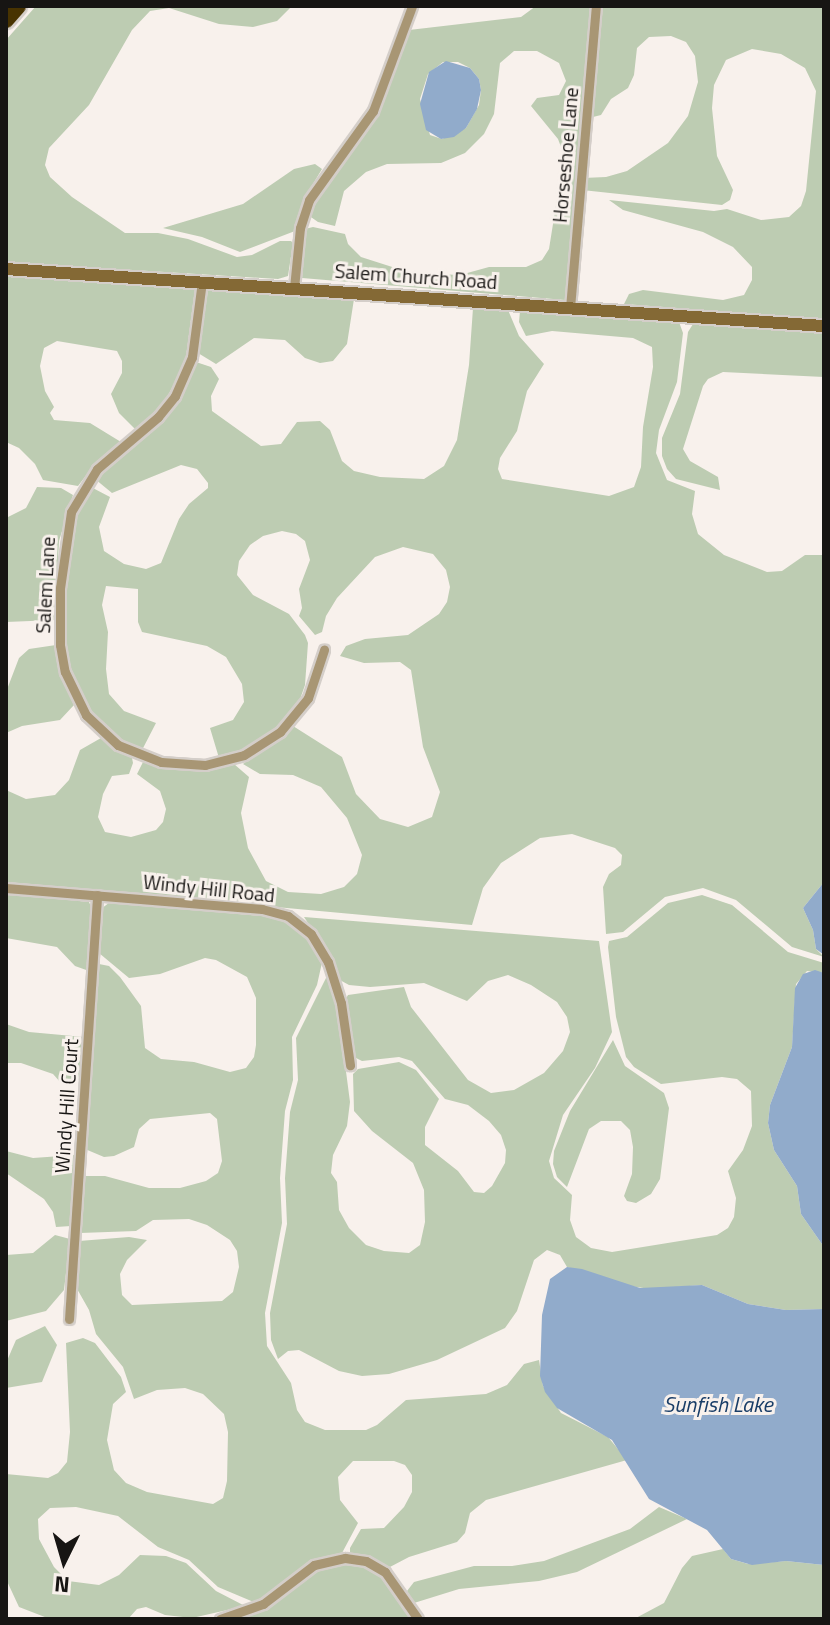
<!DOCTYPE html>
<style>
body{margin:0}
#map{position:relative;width:830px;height:1625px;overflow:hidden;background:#f8f1ec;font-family:"Titillium Web",sans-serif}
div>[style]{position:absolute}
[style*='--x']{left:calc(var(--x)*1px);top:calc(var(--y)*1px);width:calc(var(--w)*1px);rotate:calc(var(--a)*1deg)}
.green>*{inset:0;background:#bdccb2}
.water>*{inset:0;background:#91abcb}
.roads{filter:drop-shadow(2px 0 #d4cec9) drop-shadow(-2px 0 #d4cec9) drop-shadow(0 2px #d4cec9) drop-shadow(0 -2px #d4cec9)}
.street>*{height:9px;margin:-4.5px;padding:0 4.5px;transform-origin:4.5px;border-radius:4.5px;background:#a89674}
.secondary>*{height:12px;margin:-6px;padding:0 6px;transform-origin:6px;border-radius:6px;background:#846935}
.highway>*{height:16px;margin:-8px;padding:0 8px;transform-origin:8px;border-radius:8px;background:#483301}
span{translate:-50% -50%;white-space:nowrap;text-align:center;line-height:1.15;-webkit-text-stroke:6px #f8f1ec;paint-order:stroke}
.street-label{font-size:20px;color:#171513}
.water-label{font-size:22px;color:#193d67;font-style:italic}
.frame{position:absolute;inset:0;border:8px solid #171513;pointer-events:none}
.north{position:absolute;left:24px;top:1521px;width:80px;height:80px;-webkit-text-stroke:6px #f8f1ec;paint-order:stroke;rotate:185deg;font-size:22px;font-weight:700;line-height:32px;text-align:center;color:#171513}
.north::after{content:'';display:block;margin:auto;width:28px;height:36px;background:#171513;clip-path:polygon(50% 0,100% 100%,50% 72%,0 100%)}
</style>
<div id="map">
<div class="green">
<div style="clip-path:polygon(36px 6px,292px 6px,277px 21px,253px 27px,219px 24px,169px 8px,150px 11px,132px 30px,89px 105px,49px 148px,45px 165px,50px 177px,72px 197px,125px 233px,158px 233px,188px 239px,237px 257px,252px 255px,280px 241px,291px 241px,293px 243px,288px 276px,278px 279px,6px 262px,6px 40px)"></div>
<div style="clip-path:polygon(evenodd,536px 6px,593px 6px,565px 300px,302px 278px,305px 229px,313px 227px,345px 234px,348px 244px,361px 257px,411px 273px,460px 275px,489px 267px,526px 267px,542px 260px,549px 249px,564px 155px,558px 139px,531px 106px,537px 98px,559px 95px,566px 81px,559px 63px,537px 51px,514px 51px,500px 63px,494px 114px,484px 134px,465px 153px,441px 163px,387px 164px,366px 172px,344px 191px,335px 226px,318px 222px,308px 215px,323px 184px,377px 113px,409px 30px,521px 17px,536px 6px,443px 62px,458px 62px,470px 68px,479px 79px,481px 90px,479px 105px,466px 128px,442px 139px,430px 135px,420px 99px,428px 74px,443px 62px)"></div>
<div style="clip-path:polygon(598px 6px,824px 6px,824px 319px,624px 304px,629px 294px,643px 290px,723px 300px,744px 295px,752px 280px,752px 267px,733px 247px,703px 232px,623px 210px,609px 200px,714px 211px,727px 209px,761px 220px,789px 217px,801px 206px,806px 191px,816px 91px,805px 68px,781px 54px,752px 49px,726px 60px,714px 85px,712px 108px,717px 156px,733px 190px,730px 200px,722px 205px,582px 190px,583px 178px,606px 177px,627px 171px,668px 143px,688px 116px,698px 82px,695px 56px,686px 42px,671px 36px,649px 37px,637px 48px,634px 75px,628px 88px,611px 99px,601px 115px,589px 118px)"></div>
<div style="clip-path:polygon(315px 164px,322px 169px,304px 199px,295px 231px,240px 252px,202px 237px,163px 228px,243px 204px,294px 169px)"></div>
<div style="clip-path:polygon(6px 276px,195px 289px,185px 365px,163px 404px,136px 430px,119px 413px,111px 394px,122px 373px,122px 361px,117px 351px,57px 341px,44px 348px,40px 366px,45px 391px,54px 407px,50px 413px,54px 420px,90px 423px,121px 442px,94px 465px,78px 486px,43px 480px,35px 464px,19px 448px,6px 442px)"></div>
<div style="clip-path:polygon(208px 290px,354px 299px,347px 344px,333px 361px,320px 363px,305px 358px,285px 340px,254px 338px,216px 364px,198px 353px)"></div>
<div style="clip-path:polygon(473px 308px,508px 310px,519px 336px,544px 364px,527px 391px,517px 431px,500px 458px,498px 469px,502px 479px,609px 496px,634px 487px,641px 467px,643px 427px,653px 367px,652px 347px,633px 338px,552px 331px,526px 336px,519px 322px,520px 311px,679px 322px,683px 333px,677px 382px,659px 430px,656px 453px,667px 480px,695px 491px,692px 514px,698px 534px,724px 555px,767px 572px,782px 571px,805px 555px,824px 555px,824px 882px,803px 908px,813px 930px,816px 949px,824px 957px,792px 947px,736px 900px,703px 888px,665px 897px,623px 932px,606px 934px,603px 887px,609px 874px,621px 865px,622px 855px,615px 848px,572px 834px,540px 838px,501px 863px,483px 888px,472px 925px,6px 882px,6px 790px,26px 799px,55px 795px,69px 780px,80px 750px,101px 738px,132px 758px,133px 763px,129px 774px,112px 776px,103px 794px,98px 817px,105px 832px,131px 837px,156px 830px,163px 822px,166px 809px,160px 791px,137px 774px,143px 762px,187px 770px,234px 764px,249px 777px,241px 813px,248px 848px,266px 881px,288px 892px,321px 894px,344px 887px,357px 874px,362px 855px,347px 818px,321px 787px,293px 775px,260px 774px,243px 764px,293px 726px,342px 757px,356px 794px,380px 819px,408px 827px,432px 817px,440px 792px,423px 747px,411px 670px,400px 662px,364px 663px,340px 656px,346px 646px,365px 639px,408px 635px,439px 614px,447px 602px,450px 587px,446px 570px,433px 554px,403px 547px,375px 557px,337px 598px,326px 616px,322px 632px,315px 635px,299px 616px,302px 608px,299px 589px,310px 560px,305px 541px,296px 534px,282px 531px,263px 536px,250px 545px,239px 561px,237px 575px,253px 595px,289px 614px,305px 635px,308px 643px,305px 685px,298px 705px,277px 729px,247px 748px,219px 758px,210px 728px,233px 720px,244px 702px,242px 684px,226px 657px,207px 646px,142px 632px,138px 622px,138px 589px,106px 586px,102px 605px,108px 632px,106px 669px,109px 694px,124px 711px,156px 723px,141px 752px,120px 741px,96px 720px,76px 687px,66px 654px,64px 593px,72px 523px,89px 486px,110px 497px,99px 527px,104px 551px,124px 564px,146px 569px,161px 563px,179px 519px,189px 504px,208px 488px,208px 483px,197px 469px,181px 465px,112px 493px,95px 479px,166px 416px,183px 392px,196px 362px,211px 367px,219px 379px,211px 396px,212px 411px,261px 446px,281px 444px,297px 422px,320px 421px,330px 430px,342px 461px,354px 471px,380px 477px,424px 479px,444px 466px,457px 440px,469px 365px)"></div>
<div style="clip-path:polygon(693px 324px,824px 333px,824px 377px,723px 372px,708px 379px,703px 386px,683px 449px,690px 461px,718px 477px,720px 490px,676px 479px,667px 469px,662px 456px,662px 438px,680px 394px,688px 332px)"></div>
<div style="clip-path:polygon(37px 487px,61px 488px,73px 495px,59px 541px,55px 620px,6px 622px,6px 518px,26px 508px)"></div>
<div style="clip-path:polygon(56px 645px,61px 673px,74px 705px,60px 720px,22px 726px,6px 733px,6px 692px,19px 658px,29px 649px)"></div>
<div style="clip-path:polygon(6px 893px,89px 902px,92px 909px,89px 971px,75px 966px,57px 947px,6px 938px)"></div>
<div style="clip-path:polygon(702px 895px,732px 905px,788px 952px,824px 963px,824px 973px,807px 971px,796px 984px,792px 1047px,770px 1105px,768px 1123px,774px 1150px,797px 1186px,801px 1214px,824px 1247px,824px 1309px,786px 1310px,748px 1304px,702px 1285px,651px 1289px,629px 1286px,567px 1267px,560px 1255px,547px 1250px,534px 1260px,517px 1311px,505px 1328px,437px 1360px,389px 1374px,362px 1376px,339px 1371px,299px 1350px,288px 1351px,278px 1359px,271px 1340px,270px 1313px,287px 1224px,285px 1178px,290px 1112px,298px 1080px,296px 1038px,326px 978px,330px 974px,336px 995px,350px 1102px,347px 1126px,333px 1155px,331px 1173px,337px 1182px,339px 1210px,349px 1228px,366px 1245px,384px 1251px,409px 1253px,420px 1245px,425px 1222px,424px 1190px,413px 1163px,372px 1131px,354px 1111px,353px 1074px,358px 1069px,399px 1062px,416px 1070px,439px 1099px,425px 1127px,425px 1145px,458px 1171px,474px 1192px,484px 1193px,492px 1186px,505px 1163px,506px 1150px,501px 1135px,489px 1121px,468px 1105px,445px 1099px,412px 1061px,399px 1057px,362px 1061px,354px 1057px,344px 1002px,348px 995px,404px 987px,411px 1007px,468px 1080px,491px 1093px,514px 1090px,544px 1073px,563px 1051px,570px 1032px,567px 1017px,557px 1002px,531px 985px,508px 975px,488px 981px,467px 1001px,424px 983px,370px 987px,349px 985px,338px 979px,326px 950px,304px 917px,599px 941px,612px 1032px,595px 1068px,563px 1115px,549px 1161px,554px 1178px,572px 1195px,570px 1220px,576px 1237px,591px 1248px,612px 1252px,717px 1235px,728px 1228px,734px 1217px,736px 1198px,728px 1171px,743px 1150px,752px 1126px,751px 1091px,737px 1079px,722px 1077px,661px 1084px,634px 1067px,626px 1057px,616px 1017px,608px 947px,609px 941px,627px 937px,668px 903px)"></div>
<div style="clip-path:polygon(110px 902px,283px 918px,308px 936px,323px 958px,317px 985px,292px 1037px,293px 1080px,285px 1111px,280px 1178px,282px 1223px,265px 1313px,267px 1346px,291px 1383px,297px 1410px,305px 1422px,325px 1430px,366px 1430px,377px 1425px,406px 1400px,486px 1394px,507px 1385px,524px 1364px,539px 1360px,543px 1386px,561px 1413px,608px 1437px,627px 1460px,486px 1500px,470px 1513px,465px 1533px,457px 1542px,409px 1557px,388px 1568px,372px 1558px,350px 1553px,350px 1548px,361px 1529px,384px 1528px,404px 1507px,412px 1492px,412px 1475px,405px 1465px,394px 1461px,353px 1461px,338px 1477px,340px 1500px,358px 1523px,342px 1553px,308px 1563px,256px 1603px,218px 1587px,189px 1560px,158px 1547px,118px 1516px,76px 1507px,50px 1508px,38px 1519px,39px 1539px,54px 1567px,68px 1581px,99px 1585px,119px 1575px,140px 1555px,166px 1556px,186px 1563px,216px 1591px,245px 1606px,192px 1618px,165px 1615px,146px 1607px,137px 1609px,128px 1619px,50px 1619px,19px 1607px,6px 1579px,6px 1474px,48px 1478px,58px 1473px,67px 1462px,70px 1432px,66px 1343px,83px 1338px,95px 1343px,121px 1377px,126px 1392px,113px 1404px,107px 1440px,114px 1470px,126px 1483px,147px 1492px,213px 1504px,223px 1498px,227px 1481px,228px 1432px,224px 1414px,203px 1394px,185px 1388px,157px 1390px,134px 1399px,123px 1367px,96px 1334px,89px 1310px,76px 1287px,79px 1241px,129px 1237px,147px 1240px,127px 1260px,120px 1274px,122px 1295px,132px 1305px,222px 1301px,233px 1292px,239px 1267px,237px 1251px,230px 1240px,207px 1225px,189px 1219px,153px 1220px,136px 1231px,80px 1233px,84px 1176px,105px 1176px,149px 1188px,180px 1188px,206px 1181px,218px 1173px,222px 1161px,217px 1119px,210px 1113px,150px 1119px,139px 1129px,134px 1147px,114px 1156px,104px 1157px,85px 1149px,99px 964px,109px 966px,120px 977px,141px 1006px,145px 1048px,161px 1059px,194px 1062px,230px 1072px,246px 1068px,254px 1057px,256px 1045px,256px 998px,247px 977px,216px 960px,205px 958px,160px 974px,129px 978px,99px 953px,101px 909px)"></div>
<div style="clip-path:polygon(6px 1024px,29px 1032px,84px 1037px,81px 1080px,61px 1083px,53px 1074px,21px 1063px,6px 1063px)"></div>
<div style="clip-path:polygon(613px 1040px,625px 1066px,664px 1093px,669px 1108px,660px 1179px,651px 1194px,636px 1203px,627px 1201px,624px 1196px,632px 1174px,633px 1147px,630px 1130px,621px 1121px,601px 1121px,589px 1129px,567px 1187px,557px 1177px,553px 1164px,554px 1151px,570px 1111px)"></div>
<div style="clip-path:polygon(6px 1151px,33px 1158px,75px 1155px,71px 1226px,56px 1227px,53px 1212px,44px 1199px,6px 1173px)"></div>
<div style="clip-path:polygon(55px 1235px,70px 1239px,64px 1290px,46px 1311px,6px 1321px,6px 1255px,33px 1253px)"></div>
<div style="clip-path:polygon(45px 1326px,57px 1345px,42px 1382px,6px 1388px,6px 1363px,16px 1340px)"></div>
<div style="clip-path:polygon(659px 1507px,687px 1519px,577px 1572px,539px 1581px,459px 1589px,414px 1603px,407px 1591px,414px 1582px,474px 1566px,512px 1566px,544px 1561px,630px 1529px)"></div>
<div style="clip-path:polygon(723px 1549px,731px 1559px,748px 1564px,786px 1561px,824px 1565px,824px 1619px,634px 1619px,664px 1603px,682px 1568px,692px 1556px)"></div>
<div style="clip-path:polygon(342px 1562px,364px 1565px,381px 1576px,412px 1619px,240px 1619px,271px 1604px,316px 1569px)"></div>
</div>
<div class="water">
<div style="clip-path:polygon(446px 61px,470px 68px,479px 79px,481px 90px,477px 109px,466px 128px,454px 137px,441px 139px,426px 130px,420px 104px,429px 72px)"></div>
<div style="clip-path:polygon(824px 882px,824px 955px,816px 949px,813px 930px,803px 908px)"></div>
<div style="clip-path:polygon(815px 970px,824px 973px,824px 1247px,801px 1214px,797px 1186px,774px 1150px,768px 1123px,770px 1105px,792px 1047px,795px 988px,803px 974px)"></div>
<div style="clip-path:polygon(567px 1267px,582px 1269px,640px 1288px,702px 1285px,748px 1304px,786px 1310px,824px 1309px,824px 1565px,786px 1561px,752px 1565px,731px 1559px,707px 1530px,649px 1499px,612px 1440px,557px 1408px,545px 1392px,540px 1376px,542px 1315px,550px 1279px)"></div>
</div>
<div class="roads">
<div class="street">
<div style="--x:202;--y:281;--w:77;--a:97.5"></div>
<div style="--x:192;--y:357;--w:43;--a:113.6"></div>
<div style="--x:175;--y:396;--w:27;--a:129"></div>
<div style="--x:158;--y:417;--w:80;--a:139.6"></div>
<div style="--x:97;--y:469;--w:50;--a:121.2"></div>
<div style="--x:71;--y:512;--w:77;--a:98.2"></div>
<div style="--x:60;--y:588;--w:57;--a:90"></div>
<div style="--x:60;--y:645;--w:27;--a:80"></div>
<div style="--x:65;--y:672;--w:48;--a:64"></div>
<div style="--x:86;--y:715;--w:44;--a:43.2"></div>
<div style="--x:118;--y:745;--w:46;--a:21.6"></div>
<div style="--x:161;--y:762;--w:44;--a:3.9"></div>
<div style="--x:205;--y:765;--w:40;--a:-14.4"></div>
<div style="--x:244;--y:755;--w:43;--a:-32.6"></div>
<div style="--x:280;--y:732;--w:44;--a:-50.5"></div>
<div style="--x:308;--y:698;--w:51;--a:-71.6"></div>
<div style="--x:294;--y:288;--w:60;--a:-84.3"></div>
<div style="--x:300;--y:228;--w:29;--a:-72"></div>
<div style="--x:309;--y:200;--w:110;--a:-54.3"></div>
<div style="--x:373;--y:111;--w:112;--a:-69.6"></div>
<div style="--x:570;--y:308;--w:303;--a:-85.1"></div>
<div style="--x:6;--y:888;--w:257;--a:4.7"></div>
<div style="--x:262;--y:909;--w:27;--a:15"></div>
<div style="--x:288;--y:916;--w:29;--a:38"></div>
<div style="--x:311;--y:934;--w:33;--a:59"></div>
<div style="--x:328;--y:962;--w:43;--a:72.4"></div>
<div style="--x:341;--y:1003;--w:63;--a:81.7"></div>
<div style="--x:69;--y:1319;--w:425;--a:-86.2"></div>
<div style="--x:220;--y:1619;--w:46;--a:-19.2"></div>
<div style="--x:263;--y:1604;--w:64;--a:-37.4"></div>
<div style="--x:314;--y:1565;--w:32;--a:-13"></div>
<div style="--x:345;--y:1558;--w:21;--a:8"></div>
<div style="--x:366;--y:1561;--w:22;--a:30"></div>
<div style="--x:385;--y:1572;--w:57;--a:54.9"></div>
</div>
<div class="secondary">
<div style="--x:6;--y:269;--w:820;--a:3.99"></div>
</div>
<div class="highway">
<div style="--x:6;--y:20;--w:18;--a:-49"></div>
</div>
</div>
<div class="street-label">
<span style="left:565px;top:155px;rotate:-85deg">Horseshoe Lane</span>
<span style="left:416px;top:276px;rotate:4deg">Salem Church Road</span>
<span style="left:45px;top:585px;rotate:-87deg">Salem Lane</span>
<span style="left:209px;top:888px;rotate:6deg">Windy Hill Road</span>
<span style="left:66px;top:1106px;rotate:-86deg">Windy Hill Court</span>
</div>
<div class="water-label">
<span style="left:718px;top:1405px">Sunfish Lake</span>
</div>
<div class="frame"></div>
<div class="north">N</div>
</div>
